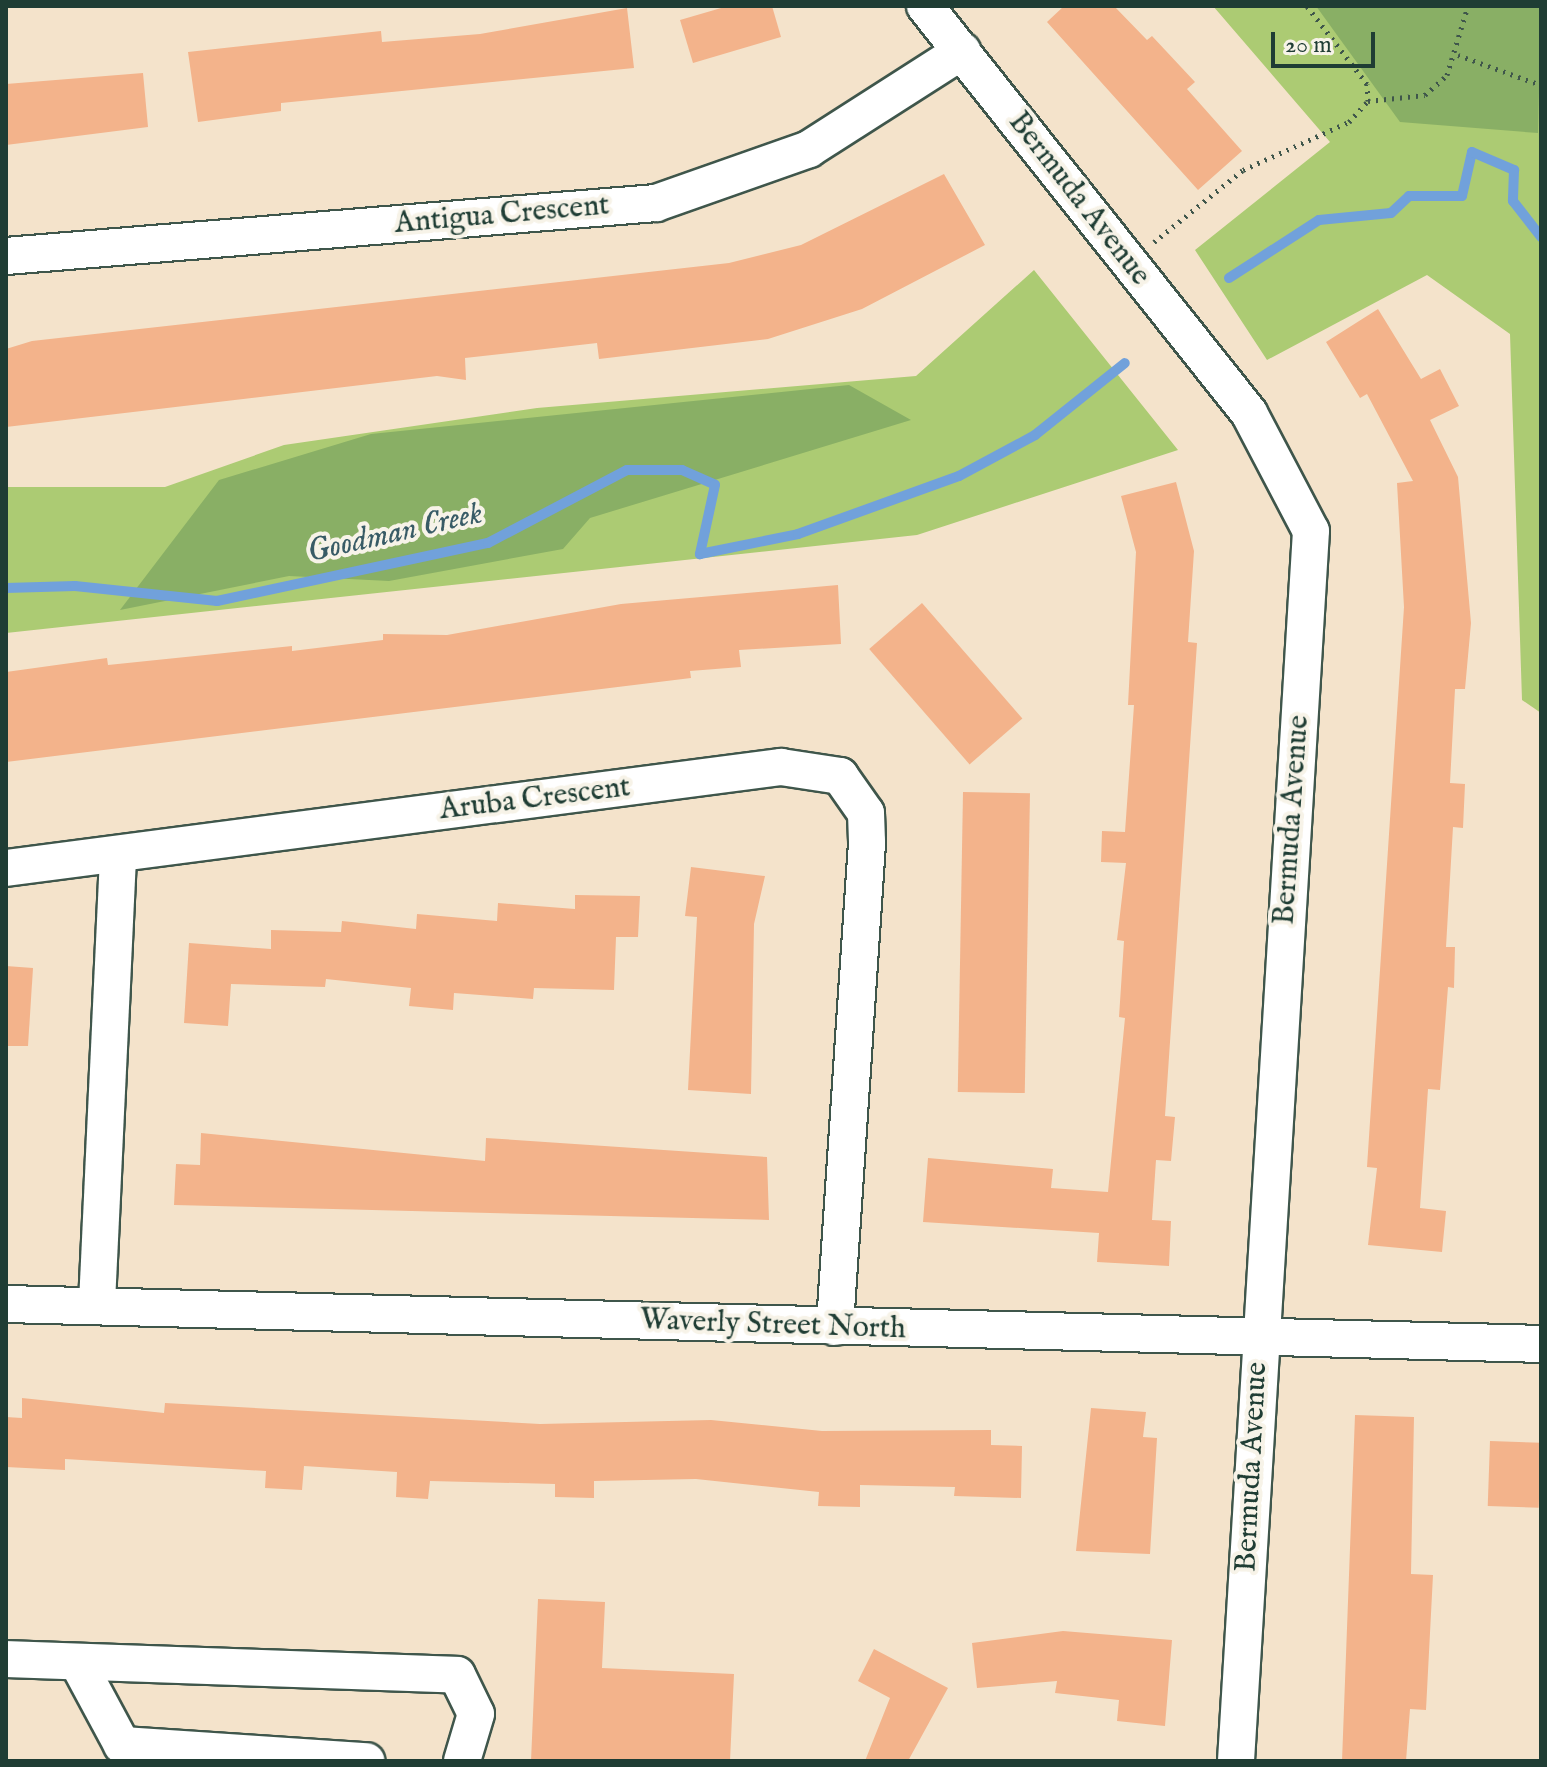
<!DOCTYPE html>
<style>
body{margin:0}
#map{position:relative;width:1547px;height:1767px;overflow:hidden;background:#f4e3cb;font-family:"IM FELL English",serif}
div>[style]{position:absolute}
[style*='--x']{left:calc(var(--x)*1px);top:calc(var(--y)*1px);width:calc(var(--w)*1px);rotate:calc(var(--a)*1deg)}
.green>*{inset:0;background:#accb73}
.forest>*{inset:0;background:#89af65}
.stream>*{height:10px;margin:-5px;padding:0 5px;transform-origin:5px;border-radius:5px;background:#71a1db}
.building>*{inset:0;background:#f3b38b;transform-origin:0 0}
.path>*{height:5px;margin-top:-2.5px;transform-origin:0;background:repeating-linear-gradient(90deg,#3f564b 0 2px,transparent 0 8px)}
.roads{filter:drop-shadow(2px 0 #3f564b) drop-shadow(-2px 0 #3f564b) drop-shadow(0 2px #3f564b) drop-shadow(0 -2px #3f564b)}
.minor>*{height:36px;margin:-18px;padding:0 18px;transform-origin:18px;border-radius:18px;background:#fff}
span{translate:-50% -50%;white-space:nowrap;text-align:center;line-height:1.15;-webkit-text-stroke:8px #f7f3e8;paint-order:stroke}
.street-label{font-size:30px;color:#1f3d34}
.water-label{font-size:32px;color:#385b66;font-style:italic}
.frame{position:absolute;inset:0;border:8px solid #1f3d34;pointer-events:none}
.scale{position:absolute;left:1271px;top:32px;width:104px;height:36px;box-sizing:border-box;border:4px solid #1f3d34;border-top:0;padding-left:10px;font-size:24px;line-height:28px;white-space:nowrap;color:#1f3d34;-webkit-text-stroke:6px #f7f3e8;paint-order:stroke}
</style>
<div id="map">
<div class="green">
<div style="clip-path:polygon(1213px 6px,1541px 6px,1541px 713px,1522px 700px,1510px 334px,1427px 275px,1267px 360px,1195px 250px,1330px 142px)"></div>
<div style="clip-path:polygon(1034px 270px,1178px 450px,917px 535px,6px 633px,6px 487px,165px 487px,284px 445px,537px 408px,916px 376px)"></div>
</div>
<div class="forest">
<div style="clip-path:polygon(1316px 6px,1541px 6px,1538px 133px,1400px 122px)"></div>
<div style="clip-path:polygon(849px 385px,911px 420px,590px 518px,563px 549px,389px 581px,289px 576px,120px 610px,219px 480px,371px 434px)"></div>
</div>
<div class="stream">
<div style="--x:1229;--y:278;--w:107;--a:-32.8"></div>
<div style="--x:1319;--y:220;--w:72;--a:-5.6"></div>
<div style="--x:1391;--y:213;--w:25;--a:-43"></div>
<div style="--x:1409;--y:196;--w:53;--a:0"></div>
<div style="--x:1462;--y:196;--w:45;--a:-77.2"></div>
<div style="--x:1472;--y:152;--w:46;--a:23.2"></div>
<div style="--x:1514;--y:170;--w:31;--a:92"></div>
<div style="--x:1513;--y:201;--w:46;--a:52.1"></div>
<div style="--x:6;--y:588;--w:69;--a:-1.7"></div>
<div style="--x:75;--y:586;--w:143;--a:6"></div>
<div style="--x:217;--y:601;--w:277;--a:-12.1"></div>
<div style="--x:488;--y:543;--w:157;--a:-27.7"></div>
<div style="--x:627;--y:470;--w:55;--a:0"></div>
<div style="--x:682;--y:470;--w:36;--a:24"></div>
<div style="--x:715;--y:485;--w:71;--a:102.3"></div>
<div style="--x:700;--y:554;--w:100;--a:-11.5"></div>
<div style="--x:798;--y:534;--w:171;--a:-19.8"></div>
<div style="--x:959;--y:476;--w:86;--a:-28.3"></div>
<div style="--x:1035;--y:435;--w:115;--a:-38.7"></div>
</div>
<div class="building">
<div style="clip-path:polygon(728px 6px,772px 6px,781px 37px,693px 63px,680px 20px)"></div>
<div style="clip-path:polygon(1064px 6px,1114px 6px,1147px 40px,1152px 36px,1195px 82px,1187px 89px,1242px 151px,1198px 190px,1047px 22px)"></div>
<div style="clip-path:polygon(627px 8px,634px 68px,281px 103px,281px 111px,198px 122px,188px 52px,381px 31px,382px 42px,480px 34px)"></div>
<div style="clip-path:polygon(143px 73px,148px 127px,6px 145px,6px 84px)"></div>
<div style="clip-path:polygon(944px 174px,985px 245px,862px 309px,768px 339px,599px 359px,597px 343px,501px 354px,465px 358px,466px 380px,437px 376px,6px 427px,6px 349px,32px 341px,729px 263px,801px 245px)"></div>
<div style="clip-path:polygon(1378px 309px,1421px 379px,1440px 369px,1459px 406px,1430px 420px,1458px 477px,1471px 623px,1465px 689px,1455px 689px,1450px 783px,1465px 784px,1463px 828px,1453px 827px,1446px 947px,1455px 947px,1454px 988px,1448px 987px,1440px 1090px,1428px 1089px,1420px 1208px,1446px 1211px,1442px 1252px,1368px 1245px,1377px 1168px,1367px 1167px,1404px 607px,1397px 483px,1413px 481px,1367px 394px,1360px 398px,1326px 342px)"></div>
<div style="clip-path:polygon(1176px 482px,1194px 551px,1188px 642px,1197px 643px,1165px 1116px,1175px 1117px,1171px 1161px,1156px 1160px,1152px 1220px,1171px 1221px,1169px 1266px,1097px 1262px,1099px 1233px,923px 1222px,928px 1158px,1053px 1169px,1051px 1188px,1108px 1192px,1125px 1018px,1119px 1017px,1124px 941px,1117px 940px,1126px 863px,1101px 862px,1102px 831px,1125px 832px,1134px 705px,1128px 705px,1136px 552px,1121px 496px)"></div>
<div style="clip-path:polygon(838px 585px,841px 644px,739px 650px,741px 667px,690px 671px,691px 678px,6px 762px,6px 672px,107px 658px,108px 665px,292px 646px,292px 651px,383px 640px,383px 634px,447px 635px,621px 604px)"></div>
<div style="left:922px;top:603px;width:153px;height:70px;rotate:49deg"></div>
<div style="left:963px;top:792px;width:67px;height:300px;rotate:1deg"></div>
<div style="clip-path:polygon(691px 867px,765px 876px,754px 924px,751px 1094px,688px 1090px,697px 917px,685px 916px)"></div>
<div style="clip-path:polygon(575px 895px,640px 896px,638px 937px,616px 937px,614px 990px,534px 988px,533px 999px,454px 993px,453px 1010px,409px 1006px,411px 988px,326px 979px,325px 987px,231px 984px,228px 1026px,184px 1023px,189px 943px,271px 949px,271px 930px,341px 932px,342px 921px,416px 929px,417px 914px,497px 921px,498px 903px,575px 909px)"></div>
<div style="clip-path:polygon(6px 966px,33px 968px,28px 1046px,6px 1046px)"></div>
<div style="clip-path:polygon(201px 1133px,485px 1161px,486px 1138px,767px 1157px,769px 1220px,174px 1205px,176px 1164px,200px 1165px)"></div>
<div style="clip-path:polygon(22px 1398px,164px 1413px,165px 1403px,540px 1424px,711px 1420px,822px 1431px,991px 1430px,991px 1445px,1022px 1446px,1021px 1498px,954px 1496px,955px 1487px,860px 1485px,860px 1507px,818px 1506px,819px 1492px,696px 1479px,594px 1481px,594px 1498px,555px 1497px,555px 1484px,430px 1481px,428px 1499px,396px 1497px,397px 1472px,304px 1466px,302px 1490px,265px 1488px,266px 1471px,65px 1459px,65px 1470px,6px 1467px,6px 1417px,22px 1418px)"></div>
<div style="clip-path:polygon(1091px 1408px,1146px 1412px,1143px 1437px,1157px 1438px,1150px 1554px,1076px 1551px)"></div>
<div style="clip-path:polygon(1355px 1415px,1414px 1417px,1411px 1574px,1433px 1575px,1426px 1710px,1410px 1709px,1406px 1761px,1342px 1761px)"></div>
<div style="left:1490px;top:1441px;width:51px;height:65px;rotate:2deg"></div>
<div style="clip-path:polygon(538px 1599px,605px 1602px,602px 1668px,734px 1674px,730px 1761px,531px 1761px)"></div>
<div style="clip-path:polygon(1063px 1631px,1172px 1640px,1165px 1726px,1117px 1721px,1119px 1700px,1055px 1693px,1057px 1681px,977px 1688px,972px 1643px)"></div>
<div style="clip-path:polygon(874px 1649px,948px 1688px,908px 1761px,865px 1761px,890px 1698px,858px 1681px)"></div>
</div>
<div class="path">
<div style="--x:1458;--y:55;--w:88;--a:19.9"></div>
<div style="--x:1368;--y:101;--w:57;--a:-6"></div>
<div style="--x:1425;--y:95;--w:30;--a:-42"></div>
<div style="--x:1447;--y:75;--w:72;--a:-73.1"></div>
<div style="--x:1154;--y:242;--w:114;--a:-39"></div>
<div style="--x:1243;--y:170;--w:116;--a:-24.4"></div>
<div style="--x:1349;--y:122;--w:28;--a:-48"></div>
<div style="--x:1368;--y:101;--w:17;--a:-93"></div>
<div style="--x:1367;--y:84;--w:98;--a:-127.6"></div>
</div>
<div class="roads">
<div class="minor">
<div style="--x:925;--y:6;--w:520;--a:51.48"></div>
<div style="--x:1249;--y:413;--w:133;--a:62.3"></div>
<div style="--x:1311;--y:531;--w:1232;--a:93.49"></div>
<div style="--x:6;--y:256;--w:652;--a:-4.66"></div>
<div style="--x:656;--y:203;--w:162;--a:-19.4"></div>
<div style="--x:809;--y:149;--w:182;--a:-32.6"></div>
<div style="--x:6;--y:868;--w:782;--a:-7.43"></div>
<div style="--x:781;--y:767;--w:60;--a:8.7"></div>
<div style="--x:840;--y:776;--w:45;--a:54.9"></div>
<div style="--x:866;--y:813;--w:30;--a:88"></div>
<div style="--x:867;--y:843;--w:485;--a:93.8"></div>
<div style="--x:97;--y:1303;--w:449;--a:-87.3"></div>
<div style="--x:6;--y:1304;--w:1536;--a:1.49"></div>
<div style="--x:6;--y:1659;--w:451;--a:2"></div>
<div style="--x:457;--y:1675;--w:43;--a:64"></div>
<div style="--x:476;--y:1714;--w:49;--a:106.6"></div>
<div style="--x:79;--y:1665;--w:91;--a:61.7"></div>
<div style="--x:122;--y:1745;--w:245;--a:3.8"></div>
</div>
</div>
<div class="street-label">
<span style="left:1079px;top:199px;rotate:52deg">Bermuda Avenue</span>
<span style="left:502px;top:215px;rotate:-5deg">Antigua Crescent</span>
<span style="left:535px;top:799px;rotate:-7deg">Aruba Crescent</span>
<span style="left:1292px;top:820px;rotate:-86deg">Bermuda Avenue</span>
<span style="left:773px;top:1325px;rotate:2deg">Waverly Street North</span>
<span style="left:1252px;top:1467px;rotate:-87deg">Bermuda Avenue</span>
</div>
<div class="water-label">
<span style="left:395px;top:534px;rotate:-13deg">Goodman Creek</span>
</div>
<div class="frame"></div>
<div class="scale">20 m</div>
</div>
